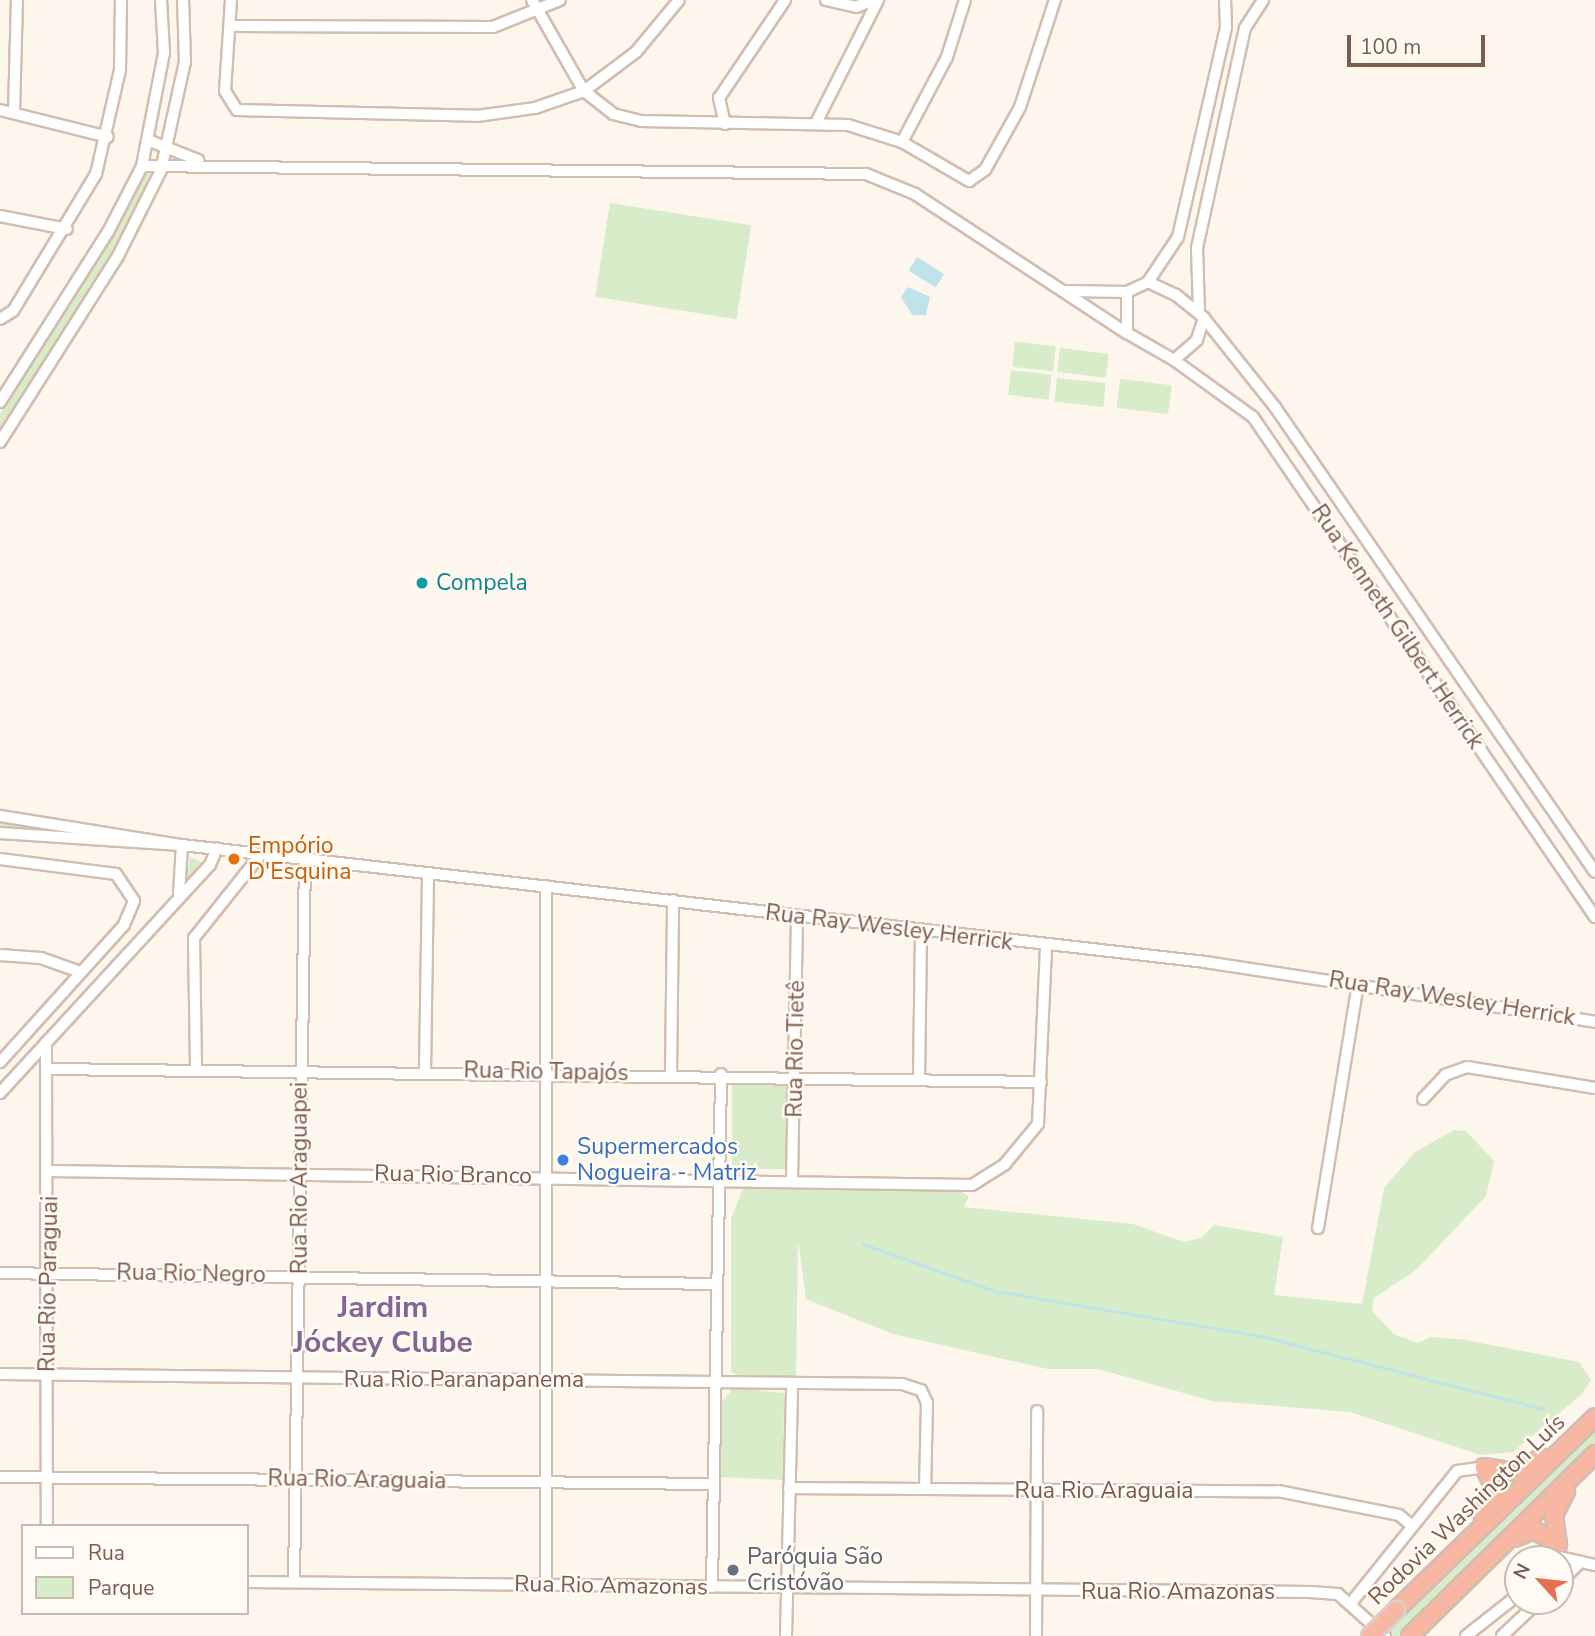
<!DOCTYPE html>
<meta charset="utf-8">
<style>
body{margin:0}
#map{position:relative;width:1595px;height:1636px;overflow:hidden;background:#fdf6ec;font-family:"Nunito Sans",sans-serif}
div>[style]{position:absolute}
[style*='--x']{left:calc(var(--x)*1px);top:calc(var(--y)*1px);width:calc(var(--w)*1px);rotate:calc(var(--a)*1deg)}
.green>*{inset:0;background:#d8ecc9;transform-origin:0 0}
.water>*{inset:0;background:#bfe3e8;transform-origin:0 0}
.stream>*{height:2.5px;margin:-1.25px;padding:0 1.25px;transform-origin:1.25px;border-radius:1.25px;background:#bfe3e8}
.roads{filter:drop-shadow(2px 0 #d1beb0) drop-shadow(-2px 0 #d1beb0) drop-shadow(0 2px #d1beb0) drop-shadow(0 -2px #d1beb0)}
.minor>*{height:10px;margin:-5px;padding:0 5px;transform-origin:5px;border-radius:5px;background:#fff}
.highway>*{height:16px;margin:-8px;padding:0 8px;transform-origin:8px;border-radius:8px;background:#f7b7a3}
.bridges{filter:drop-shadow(2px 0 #dad1cd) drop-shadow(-2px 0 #dad1cd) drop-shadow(0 2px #dad1cd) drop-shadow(0 -2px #dad1cd)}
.highway-bridge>*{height:16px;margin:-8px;padding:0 8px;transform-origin:8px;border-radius:8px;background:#f7b7a3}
.dots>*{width:19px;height:19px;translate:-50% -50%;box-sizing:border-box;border:4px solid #fffaf3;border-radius:50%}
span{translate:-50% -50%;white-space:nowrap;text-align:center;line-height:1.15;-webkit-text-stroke:5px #fffaf3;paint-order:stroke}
.culture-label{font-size:23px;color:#0d838f}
.left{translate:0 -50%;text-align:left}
.street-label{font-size:23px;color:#7a5c4d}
.food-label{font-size:23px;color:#c56008}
.shop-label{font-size:23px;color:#366cbe}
.worship-label{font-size:23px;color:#5b616d}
.district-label{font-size:30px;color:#846695;font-weight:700}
.legend{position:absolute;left:21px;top:1524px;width:228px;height:91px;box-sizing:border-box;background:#fffaf3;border:2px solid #cabbb1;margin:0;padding:9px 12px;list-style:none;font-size:21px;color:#7a5c4d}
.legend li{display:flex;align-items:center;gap:14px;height:35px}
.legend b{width:35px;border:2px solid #cabbb1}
.north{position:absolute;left:1504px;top:1545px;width:70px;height:70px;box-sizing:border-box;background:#fffaf3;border:2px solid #cabbb1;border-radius:50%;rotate:297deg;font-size:19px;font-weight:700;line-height:28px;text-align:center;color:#7a5c4d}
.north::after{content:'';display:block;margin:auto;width:24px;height:32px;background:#e76f51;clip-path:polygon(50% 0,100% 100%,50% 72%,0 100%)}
.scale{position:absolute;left:1347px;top:35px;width:138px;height:32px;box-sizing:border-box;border:4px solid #7a5c4d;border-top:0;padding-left:9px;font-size:21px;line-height:24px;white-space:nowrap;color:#7a5c4d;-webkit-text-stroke:5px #fffaf3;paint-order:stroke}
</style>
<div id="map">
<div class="green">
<div style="clip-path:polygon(150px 173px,129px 227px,0 429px,0 414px,143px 174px)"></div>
<div style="left:610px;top:203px;width:143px;height:95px;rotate:9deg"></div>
<div style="left:1015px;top:342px;width:41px;height:25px;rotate:6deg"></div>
<div style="left:1060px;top:348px;width:49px;height:24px;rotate:7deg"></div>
<div style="left:1011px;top:370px;width:41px;height:25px;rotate:7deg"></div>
<div style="left:1057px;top:378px;width:49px;height:24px;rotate:6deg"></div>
<div style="left:1120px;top:379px;width:52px;height:29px;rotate:7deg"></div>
<div style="clip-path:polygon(0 822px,59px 830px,114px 839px,0 828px)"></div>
<div style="clip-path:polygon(190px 857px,204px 863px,188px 883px,186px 882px)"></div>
<div style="left:732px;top:1083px;width:57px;height:86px"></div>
<div style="clip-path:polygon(1454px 1130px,1466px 1131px,1494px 1161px,1486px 1196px,1416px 1270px,1374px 1298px,1372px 1311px,1394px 1334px,1417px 1343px,1431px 1337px,1466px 1340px,1579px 1362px,1591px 1380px,1582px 1394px,1513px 1452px,1481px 1455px,1350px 1412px,1212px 1401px,1098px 1369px,1048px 1369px,893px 1334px,806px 1299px,798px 1240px,796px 1378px,740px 1378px,731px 1371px,731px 1219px,744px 1186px,961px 1192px,969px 1196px,964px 1207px,1133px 1224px,1184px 1242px,1201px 1238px,1214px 1225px,1283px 1237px,1274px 1295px,1362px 1304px,1384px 1188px,1415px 1152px)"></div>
<div style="clip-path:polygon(733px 1388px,784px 1393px,783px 1480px,718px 1477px,722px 1402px)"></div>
<div style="clip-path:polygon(1595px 1425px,1595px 1446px,1403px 1636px,1393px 1636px,1387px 1629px)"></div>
</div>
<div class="water">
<div style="left:917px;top:257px;width:32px;height:16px;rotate:32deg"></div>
<div style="clip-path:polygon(908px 287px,930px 297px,926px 315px,912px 315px,901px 297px)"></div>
</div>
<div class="stream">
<div style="--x:863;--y:1244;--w:140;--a:19.6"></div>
<div style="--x:995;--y:1291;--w:270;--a:9.6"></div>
<div style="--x:1261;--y:1336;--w:291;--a:14.5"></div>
</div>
<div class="roads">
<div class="minor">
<div style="--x:231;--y:0;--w:91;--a:93.8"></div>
<div style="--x:225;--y:91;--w:22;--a:58"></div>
<div style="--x:237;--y:110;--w:240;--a:1.4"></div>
<div style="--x:477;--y:116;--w:59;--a:-7.9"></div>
<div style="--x:535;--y:108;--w:52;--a:-19.1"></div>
<div style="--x:584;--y:91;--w:65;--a:-36.9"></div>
<div style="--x:636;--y:52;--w:67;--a:-50.4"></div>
<div style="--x:532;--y:0;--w:105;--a:60.3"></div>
<div style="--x:584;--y:91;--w:37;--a:38"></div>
<div style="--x:613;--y:114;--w:29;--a:14"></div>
<div style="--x:641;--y:121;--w:207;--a:1.1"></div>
<div style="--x:848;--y:125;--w:57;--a:17.5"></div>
<div style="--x:902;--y:142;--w:78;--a:30.2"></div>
<div style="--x:969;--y:181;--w:19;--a:-35"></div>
<div style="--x:985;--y:170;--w:72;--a:-60.9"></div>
<div style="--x:1020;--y:107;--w:113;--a:-71.9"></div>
<div style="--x:826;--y:0;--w:31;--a:13"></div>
<div style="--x:856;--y:7;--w:18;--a:-22"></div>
<div style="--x:232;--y:26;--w:261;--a:0.2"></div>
<div style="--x:493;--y:27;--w:72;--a:-21.9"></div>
<div style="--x:0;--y:110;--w:111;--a:14"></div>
<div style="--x:14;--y:113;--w:113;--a:-88.5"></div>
<div style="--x:817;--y:121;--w:136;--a:-63.2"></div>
<div style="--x:725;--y:124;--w:27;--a:-103"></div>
<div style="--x:719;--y:98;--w:118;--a:-56"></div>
<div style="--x:150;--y:141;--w:52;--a:21.6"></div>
<div style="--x:902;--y:142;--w:96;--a:-62.1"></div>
<div style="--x:947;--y:57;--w:60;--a:-72.5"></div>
<div style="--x:142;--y:166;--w:724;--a:0.63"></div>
<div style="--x:866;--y:174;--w:53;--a:22.2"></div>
<div style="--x:915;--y:194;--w:254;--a:33.3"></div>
<div style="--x:0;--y:216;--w:68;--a:11"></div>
<div style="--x:1148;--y:282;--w:54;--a:-56.3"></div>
<div style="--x:1178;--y:237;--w:215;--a:-77.1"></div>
<div style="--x:1226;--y:27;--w:27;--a:-92"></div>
<div style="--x:1148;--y:282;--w:31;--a:25"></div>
<div style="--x:1176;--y:295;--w:36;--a:39"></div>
<div style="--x:1204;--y:318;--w:23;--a:108"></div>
<div style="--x:1197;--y:340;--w:30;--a:139"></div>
<div style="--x:1174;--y:360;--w:54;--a:-150.1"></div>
<div style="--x:1127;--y:333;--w:41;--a:-90"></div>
<div style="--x:1127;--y:292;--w:23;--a:-25"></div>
<div style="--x:1067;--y:291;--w:60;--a:1"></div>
<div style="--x:1199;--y:311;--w:63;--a:-91.8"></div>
<div style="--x:1197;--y:248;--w:225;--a:-77.7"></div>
<div style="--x:1245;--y:28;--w:33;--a:-57"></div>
<div style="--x:1204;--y:318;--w:114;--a:51.4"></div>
<div style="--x:1275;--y:407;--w:564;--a:55.47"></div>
<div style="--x:0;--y:319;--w:15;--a:-32"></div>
<div style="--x:13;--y:311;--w:160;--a:-58.8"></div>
<div style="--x:96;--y:174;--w:107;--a:-77"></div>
<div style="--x:120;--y:70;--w:70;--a:-89.2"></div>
<div style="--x:1174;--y:360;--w:97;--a:35.8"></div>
<div style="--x:1253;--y:417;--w:606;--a:55.63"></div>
<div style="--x:0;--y:402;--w:201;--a:-57.6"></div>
<div style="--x:108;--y:232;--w:74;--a:-62.7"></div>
<div style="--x:142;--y:166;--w:115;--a:-79"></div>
<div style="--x:164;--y:53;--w:53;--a:-93.2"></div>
<div style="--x:0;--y:442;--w:220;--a:-57.6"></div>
<div style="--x:118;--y:256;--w:96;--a:-63.4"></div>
<div style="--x:161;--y:170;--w:111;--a:-77.5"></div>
<div style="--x:185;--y:62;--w:62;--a:-91.8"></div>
<div style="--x:0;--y:816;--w:184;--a:9.1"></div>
<div style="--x:182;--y:845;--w:1030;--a:6.52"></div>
<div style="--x:1205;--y:962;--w:395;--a:8.7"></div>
<div style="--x:0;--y:833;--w:181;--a:3.8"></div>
<div style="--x:0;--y:859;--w:117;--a:7.4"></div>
<div style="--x:116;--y:874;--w:32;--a:56"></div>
<div style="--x:134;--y:901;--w:26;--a:113"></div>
<div style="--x:124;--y:925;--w:185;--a:132.1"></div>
<div style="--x:179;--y:894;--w:49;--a:-86.5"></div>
<div style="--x:0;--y:955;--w:41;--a:4.2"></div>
<div style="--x:41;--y:958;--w:41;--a:19.7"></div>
<div style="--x:46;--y:1043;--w:483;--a:89.9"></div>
<div style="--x:196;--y:1067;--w:129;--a:-90.9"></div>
<div style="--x:194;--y:938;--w:107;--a:-51.4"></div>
<div style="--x:50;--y:1069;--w:991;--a:0.75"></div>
<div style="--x:425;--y:1070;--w:196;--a:-89.1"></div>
<div style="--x:671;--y:1073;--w:173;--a:-89.3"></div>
<div style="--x:919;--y:1078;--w:145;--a:-89.2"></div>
<div style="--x:0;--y:1093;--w:310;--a:-47.4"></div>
<div style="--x:210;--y:865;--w:18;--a:-68"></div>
<div style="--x:1423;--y:1099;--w:33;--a:-47"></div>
<div style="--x:1445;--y:1075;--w:23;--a:-20"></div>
<div style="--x:1467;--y:1067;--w:130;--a:9.3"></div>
<div style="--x:51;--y:1171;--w:921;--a:0.87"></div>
<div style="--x:972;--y:1185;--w:39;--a:-32"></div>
<div style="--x:1005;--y:1164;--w:52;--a:-50.5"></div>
<div style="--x:1038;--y:1124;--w:178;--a:-87.4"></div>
<div style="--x:792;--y:1179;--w:260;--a:-88.9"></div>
<div style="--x:1318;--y:1228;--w:247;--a:-80.7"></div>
<div style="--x:0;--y:1273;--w:717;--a:0.88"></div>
<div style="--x:0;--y:1374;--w:902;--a:0.64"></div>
<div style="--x:902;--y:1384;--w:20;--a:18"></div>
<div style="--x:921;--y:1390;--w:14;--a:65"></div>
<div style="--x:927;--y:1403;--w:85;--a:91.3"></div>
<div style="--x:0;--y:1477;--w:714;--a:0.56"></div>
<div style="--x:789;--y:1488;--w:489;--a:0.4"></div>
<div style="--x:1278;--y:1491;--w:123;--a:11.2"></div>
<div style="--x:1399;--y:1515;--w:17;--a:40"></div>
<div style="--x:1560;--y:1557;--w:36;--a:13"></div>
<div style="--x:247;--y:1582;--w:1063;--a:0.54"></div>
<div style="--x:1310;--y:1592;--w:28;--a:4"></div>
<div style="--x:1338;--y:1594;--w:63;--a:41.8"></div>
<div style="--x:294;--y:1582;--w:724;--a:-89.13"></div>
<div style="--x:1560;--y:1582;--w:29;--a:-44"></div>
<div style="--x:546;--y:1584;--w:698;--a:-90"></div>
<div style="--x:712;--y:1587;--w:513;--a:-88.99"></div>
<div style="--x:1351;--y:1603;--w:169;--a:-51.2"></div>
<div style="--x:1457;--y:1471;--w:27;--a:-8"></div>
<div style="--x:786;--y:1636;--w:252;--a:-88.6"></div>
<div style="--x:1036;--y:1636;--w:225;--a:-89.7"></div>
<div style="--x:1466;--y:1636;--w:66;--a:-38.3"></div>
<div style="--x:1502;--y:1636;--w:51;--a:-43.4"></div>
</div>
<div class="highway">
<div style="--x:1484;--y:1467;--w:33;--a:9"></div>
<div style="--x:1517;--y:1472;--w:29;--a:-31"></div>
<div style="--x:1482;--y:1514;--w:27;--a:-59"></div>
<div style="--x:1496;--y:1491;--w:27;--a:-117"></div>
<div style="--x:1515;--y:1538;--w:21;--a:-23"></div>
<div style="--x:1534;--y:1530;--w:28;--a:30"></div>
<div style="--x:1558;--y:1544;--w:29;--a:-98"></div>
<div style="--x:1554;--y:1515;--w:27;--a:-63"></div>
<div style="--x:1396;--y:1610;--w:277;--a:-44.1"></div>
<div style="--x:1410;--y:1636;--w:260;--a:-44.5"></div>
</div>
</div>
<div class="bridges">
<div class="highway-bridge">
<div style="--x:1370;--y:1636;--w:37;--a:-45"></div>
</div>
</div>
<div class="dots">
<div style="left:422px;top:583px;background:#0f9aa8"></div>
<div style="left:234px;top:859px;background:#e8710a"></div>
<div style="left:563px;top:1160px;background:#3f7fe0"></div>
<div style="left:733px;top:1570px;background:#6b7280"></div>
</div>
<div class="culture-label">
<span class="left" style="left:436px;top:583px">Compela</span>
</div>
<div class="street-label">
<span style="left:1397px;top:627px;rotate:56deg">Rua Kenneth Gilbert Herrick</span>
<span style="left:889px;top:928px;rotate:7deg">Rua Ray Wesley Herrick</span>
<span style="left:1452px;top:999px;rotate:9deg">Rua Ray Wesley Herrick</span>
<span style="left:796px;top:1049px;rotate:-89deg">Rua Rio Tietê</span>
<span style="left:546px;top:1072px;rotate:1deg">Rua Rio Tapajós</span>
<span style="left:453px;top:1175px;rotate:1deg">Rua Rio Branco</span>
<span style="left:300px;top:1178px;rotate:-90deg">Rua Rio Araguapei</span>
<span style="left:191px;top:1274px;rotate:1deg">Rua Rio Negro</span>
<span style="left:49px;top:1284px;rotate:-89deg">Rua Rio Paraguai</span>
<span style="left:464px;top:1380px">Rua Rio Paranapanema</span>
<span style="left:357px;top:1480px;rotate:1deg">Rua Rio Araguaia</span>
<span style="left:1104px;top:1491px">Rua Rio Araguaia</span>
<span style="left:1467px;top:1510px;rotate:-44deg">Rodovia Washington Luís</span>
<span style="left:611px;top:1586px;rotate:1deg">Rua Rio Amazonas</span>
<span style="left:1178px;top:1592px">Rua Rio Amazonas</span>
</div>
<div class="food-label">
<span class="left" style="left:248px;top:859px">Empório<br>D'Esquina</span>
</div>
<div class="shop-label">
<span class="left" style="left:577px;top:1160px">Supermercados<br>Nogueira - Matriz</span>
</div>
<div class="worship-label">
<span class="left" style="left:747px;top:1570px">Paróquia São<br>Cristóvão</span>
</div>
<div class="district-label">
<span style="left:383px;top:1325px">Jardim<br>Jóckey Clube</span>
</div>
<ul class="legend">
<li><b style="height:9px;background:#fff"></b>Rua</li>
<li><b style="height:19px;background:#d8ecc9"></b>Parque</li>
</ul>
<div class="north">N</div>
<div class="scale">100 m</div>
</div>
